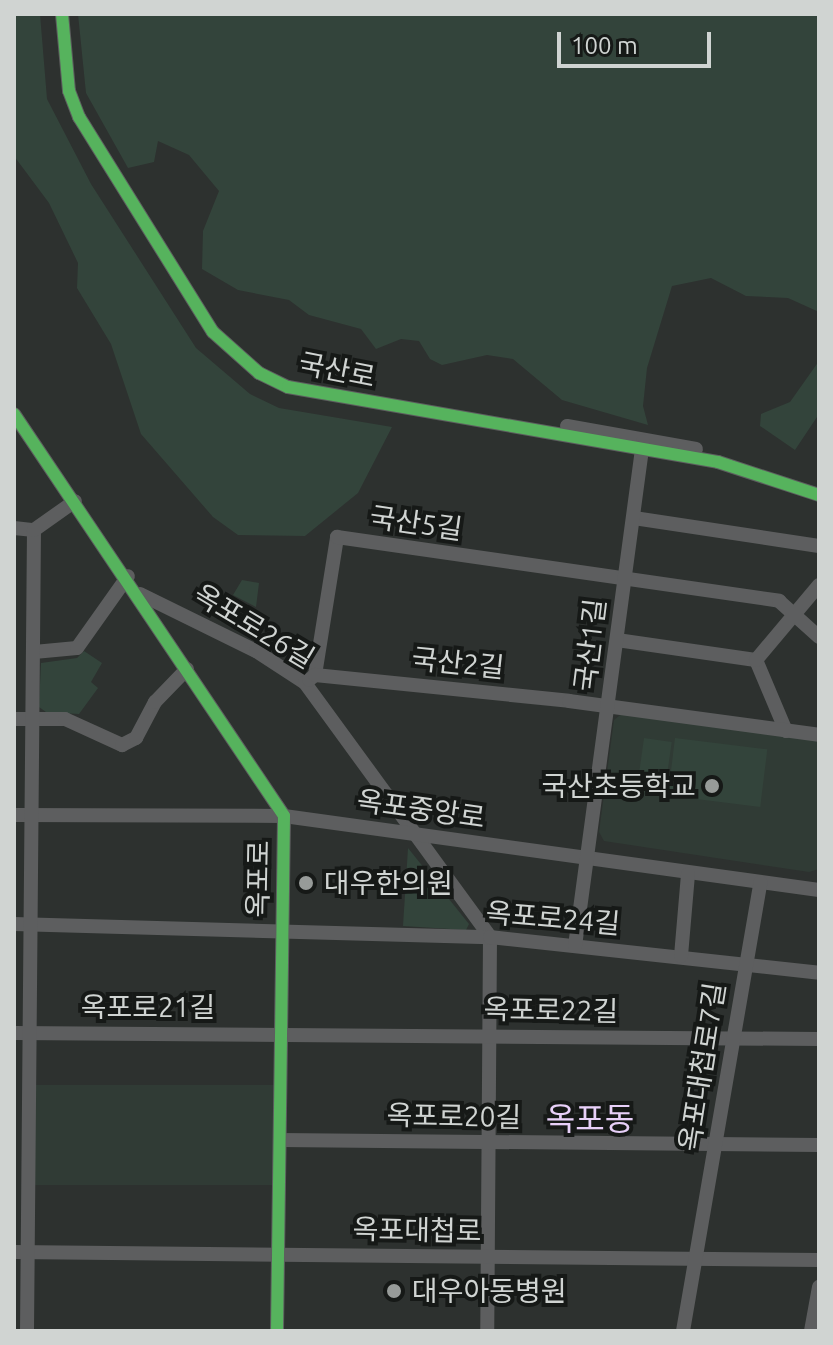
<!DOCTYPE html>
<meta charset="utf-8">
<style>
body{margin:0}
#map{position:relative;width:833px;height:1345px;overflow:hidden;background:#2d312f;font-family:Ubuntu,"Noto Sans KR",sans-serif}
div>[style]{position:absolute}
[style*='--x']{left:calc(var(--x)*1px);top:calc(var(--y)*1px);width:calc(var(--w)*1px);rotate:calc(var(--a)*1deg)}
.built>*{inset:0;background:#303b35;transform-origin:0 0}
.green>*{inset:0;background:#33443b;transform-origin:0 0}
.minor>*{height:14px;margin:-7px;padding:0 7px;transform-origin:7px;border-radius:7px;background:#5d5e5f}
.cycleway>*{height:12px;margin:-6px;padding:0 6px;transform-origin:6px;border-radius:6px;background:#56b35d}
.dots>*{width:22px;height:22px;translate:-50% -50%;box-sizing:border-box;border:4px solid #161917;border-radius:50%}
span{translate:-50% -50%;white-space:nowrap;text-align:center;line-height:1.15;-webkit-text-stroke:8px #161917;paint-order:stroke}
.street-label{font-size:28px;color:#d0d4d2}
.poi-label{font-size:28px;color:#d0d4d2}
.right{translate:-100% -50%;text-align:right}
.left{translate:0 -50%;text-align:left}
.quarter-label{font-size:32px;color:#e8d0f9}
.frame{position:absolute;inset:0;border:16px solid #d0d4d2;pointer-events:none}
.scale{position:absolute;left:557px;top:32px;width:154px;height:36px;box-sizing:border-box;border:4px solid #d0d4d2;border-top:0;padding-left:10px;font-size:24px;line-height:28px;white-space:nowrap;color:#d0d4d2;-webkit-text-stroke:6px #161917;paint-order:stroke}
</style>
<div id="map">
<div class="built">
<div style="clip-path:polygon(624px 712px,819px 739px,819px 869px,809px 872px,604px 841px,599px 832px,614px 720px)"></div>
<div style="left:30px;top:1085px;width:251px;height:100px"></div>
</div>
<div class="green">
<div style="clip-path:polygon(14px 14px,40px 14px,47px 99px,91px 184px,196px 348px,250px 394px,279px 408px,392px 427px,358px 493px,305px 536px,238px 535px,213px 517px,141px 434px,111px 344px,77px 288px,78px 263px,49px 203px,14px 156px)"></div>
<div style="clip-path:polygon(78px 14px,819px 14px,819px 312px,788px 298px,746px 296px,711px 278px,672px 286px,647px 368px,643px 406px,648px 425px,562px 400px,513px 359px,487px 355px,442px 365px,430px 359px,419px 341px,401px 339px,376px 349px,361px 329px,309px 315px,289px 300px,238px 290px,202px 269px,203px 231px,219px 191px,189px 155px,158px 141px,154px 162px,128px 168px,86px 93px)"></div>
<div style="clip-path:polygon(819px 361px,819px 414px,795px 450px,760px 426px,761px 414px,790px 402px)"></div>
<div style="clip-path:polygon(242px 580px,259px 583px,256px 607px,233px 595px)"></div>
<div style="clip-path:polygon(84px 651px,102px 663px,91px 682px,98px 688px,79px 714px,46px 712px,39px 707px,41px 663px,77px 658px)"></div>
<div style="left:644px;top:738px;width:28px;height:47px;rotate:8deg"></div>
<div style="left:675px;top:738px;width:93px;height:58px;rotate:7deg"></div>
<div style="clip-path:polygon(408px 848px,469px 924px,466px 930px,403px 926px)"></div>
</div>
<div class="minor">
<div style="--x:62;--y:14;--w:77;--a:84.8"></div>
<div style="--x:69;--y:91;--w:28;--a:69"></div>
<div style="--x:79;--y:117;--w:253;--a:58.1"></div>
<div style="--x:213;--y:332;--w:62;--a:41.7"></div>
<div style="--x:259;--y:373;--w:32;--a:26"></div>
<div style="--x:288;--y:387;--w:436;--a:9.9"></div>
<div style="--x:718;--y:462;--w:106;--a:18.1"></div>
<div style="--x:14;--y:414;--w:484;--a:56.1"></div>
<div style="--x:284;--y:816;--w:515;--a:90.78"></div>
<div style="--x:567;--y:426;--w:131;--a:10.1"></div>
<div style="--x:634;--y:518;--w:187;--a:8.6"></div>
<div style="--x:14;--y:528;--w:20;--a:6"></div>
<div style="--x:140;--y:594;--w:129;--a:26.2"></div>
<div style="--x:256;--y:651;--w:59;--a:33.1"></div>
<div style="--x:305;--y:683;--w:314;--a:53.9"></div>
<div style="--x:490;--y:937;--w:394;--a:90.4"></div>
<div style="--x:617;--y:640;--w:140;--a:8.2"></div>
<div style="--x:756;--y:660;--w:77;--a:67.1"></div>
<div style="--x:34;--y:652;--w:43;--a:-5.3"></div>
<div style="--x:77;--y:648;--w:88;--a:-54.7"></div>
<div style="--x:756;--y:660;--w:98;--a:-50"></div>
<div style="--x:315;--y:675;--w:140;--a:-80.9"></div>
<div style="--x:337;--y:537;--w:447;--a:8.2"></div>
<div style="--x:779;--y:601;--w:54;--a:42"></div>
<div style="--x:309;--y:680;--w:8;--a:-40"></div>
<div style="--x:315;--y:675;--w:255;--a:5.8"></div>
<div style="--x:569;--y:701;--w:252;--a:7.7"></div>
<div style="--x:14;--y:719;--w:51;--a:0"></div>
<div style="--x:65;--y:719;--w:63;--a:24.5"></div>
<div style="--x:122;--y:745;--w:16;--a:-27"></div>
<div style="--x:136;--y:738;--w:41;--a:-62.2"></div>
<div style="--x:155;--y:702;--w:46;--a:-45.9"></div>
<div style="--x:14;--y:815;--w:270;--a:0.2"></div>
<div style="--x:284;--y:816;--w:540;--a:7.88"></div>
<div style="--x:14;--y:924;--w:476;--a:1.6"></div>
<div style="--x:490;--y:937;--w:331;--a:6.2"></div>
<div style="--x:575;--y:946;--w:509;--a:-82.32"></div>
<div style="--x:681;--y:956;--w:82;--a:-85.1"></div>
<div style="--x:14;--y:1033;--w:805;--a:0.43"></div>
<div style="--x:280;--y:1140;--w:539;--a:0.53"></div>
<div style="--x:14;--y:1252;--w:805;--a:0.57"></div>
<div style="--x:27;--y:1331;--w:801;--a:-89.5"></div>
<div style="--x:34;--y:530;--w:50;--a:-35.3"></div>
<div style="--x:683;--y:1331;--w:455;--a:-80.2"></div>
<div style="--x:811;--y:1331;--w:45;--a:-79.7"></div>
</div>
<div class="cycleway">
<div style="--x:62;--y:14;--w:77;--a:84.8"></div>
<div style="--x:69;--y:91;--w:28;--a:69"></div>
<div style="--x:79;--y:117;--w:253;--a:58.1"></div>
<div style="--x:213;--y:332;--w:62;--a:41.7"></div>
<div style="--x:259;--y:373;--w:32;--a:26"></div>
<div style="--x:288;--y:387;--w:436;--a:9.9"></div>
<div style="--x:718;--y:462;--w:106;--a:18.1"></div>
<div style="--x:14;--y:414;--w:484;--a:56.1"></div>
<div style="--x:284;--y:816;--w:515;--a:90.78"></div>
</div>
<div class="dots">
<div style="left:712px;top:786px;background:#979b99"></div>
<div style="left:306px;top:883px;background:#979b99"></div>
<div style="left:394px;top:1291px;background:#979b99"></div>
</div>
<div class="street-label">
<span style="left:337px;top:370px;rotate:11deg">국산로</span>
<span style="left:416px;top:523px;rotate:8deg">국산5길</span>
<span style="left:254px;top:626px;rotate:31deg">옥포로26길</span>
<span style="left:590px;top:645px;rotate:-83deg">국산1길</span>
<span style="left:458px;top:663px;rotate:6deg">국산2길</span>
<span style="left:421px;top:809px;rotate:8deg">옥포중앙로</span>
<span style="left:258px;top:879px;rotate:-89deg">옥포로</span>
<span style="left:553px;top:918px;rotate:5deg">옥포로24길</span>
<span style="left:148px;top:1007px">옥포로21길</span>
<span style="left:551px;top:1010px;rotate:1deg">옥포로22길</span>
<span style="left:702px;top:1067px;rotate:-81deg">옥포대첩로7길</span>
<span style="left:454px;top:1116px;rotate:1deg">옥포로20길</span>
<span style="left:417px;top:1230px;rotate:1deg">옥포대첩로</span>
</div>
<div class="poi-label">
<span class="right" style="left:696px;top:786px">국산초등학교</span>
<span class="left" style="left:324px;top:883px">대우한의원</span>
<span class="left" style="left:412px;top:1291px">대우아동병원</span>
</div>
<div class="quarter-label">
<span style="left:590px;top:1118px">옥포동</span>
</div>
<div class="frame"></div>
<div class="scale">100 m</div>
</div>
